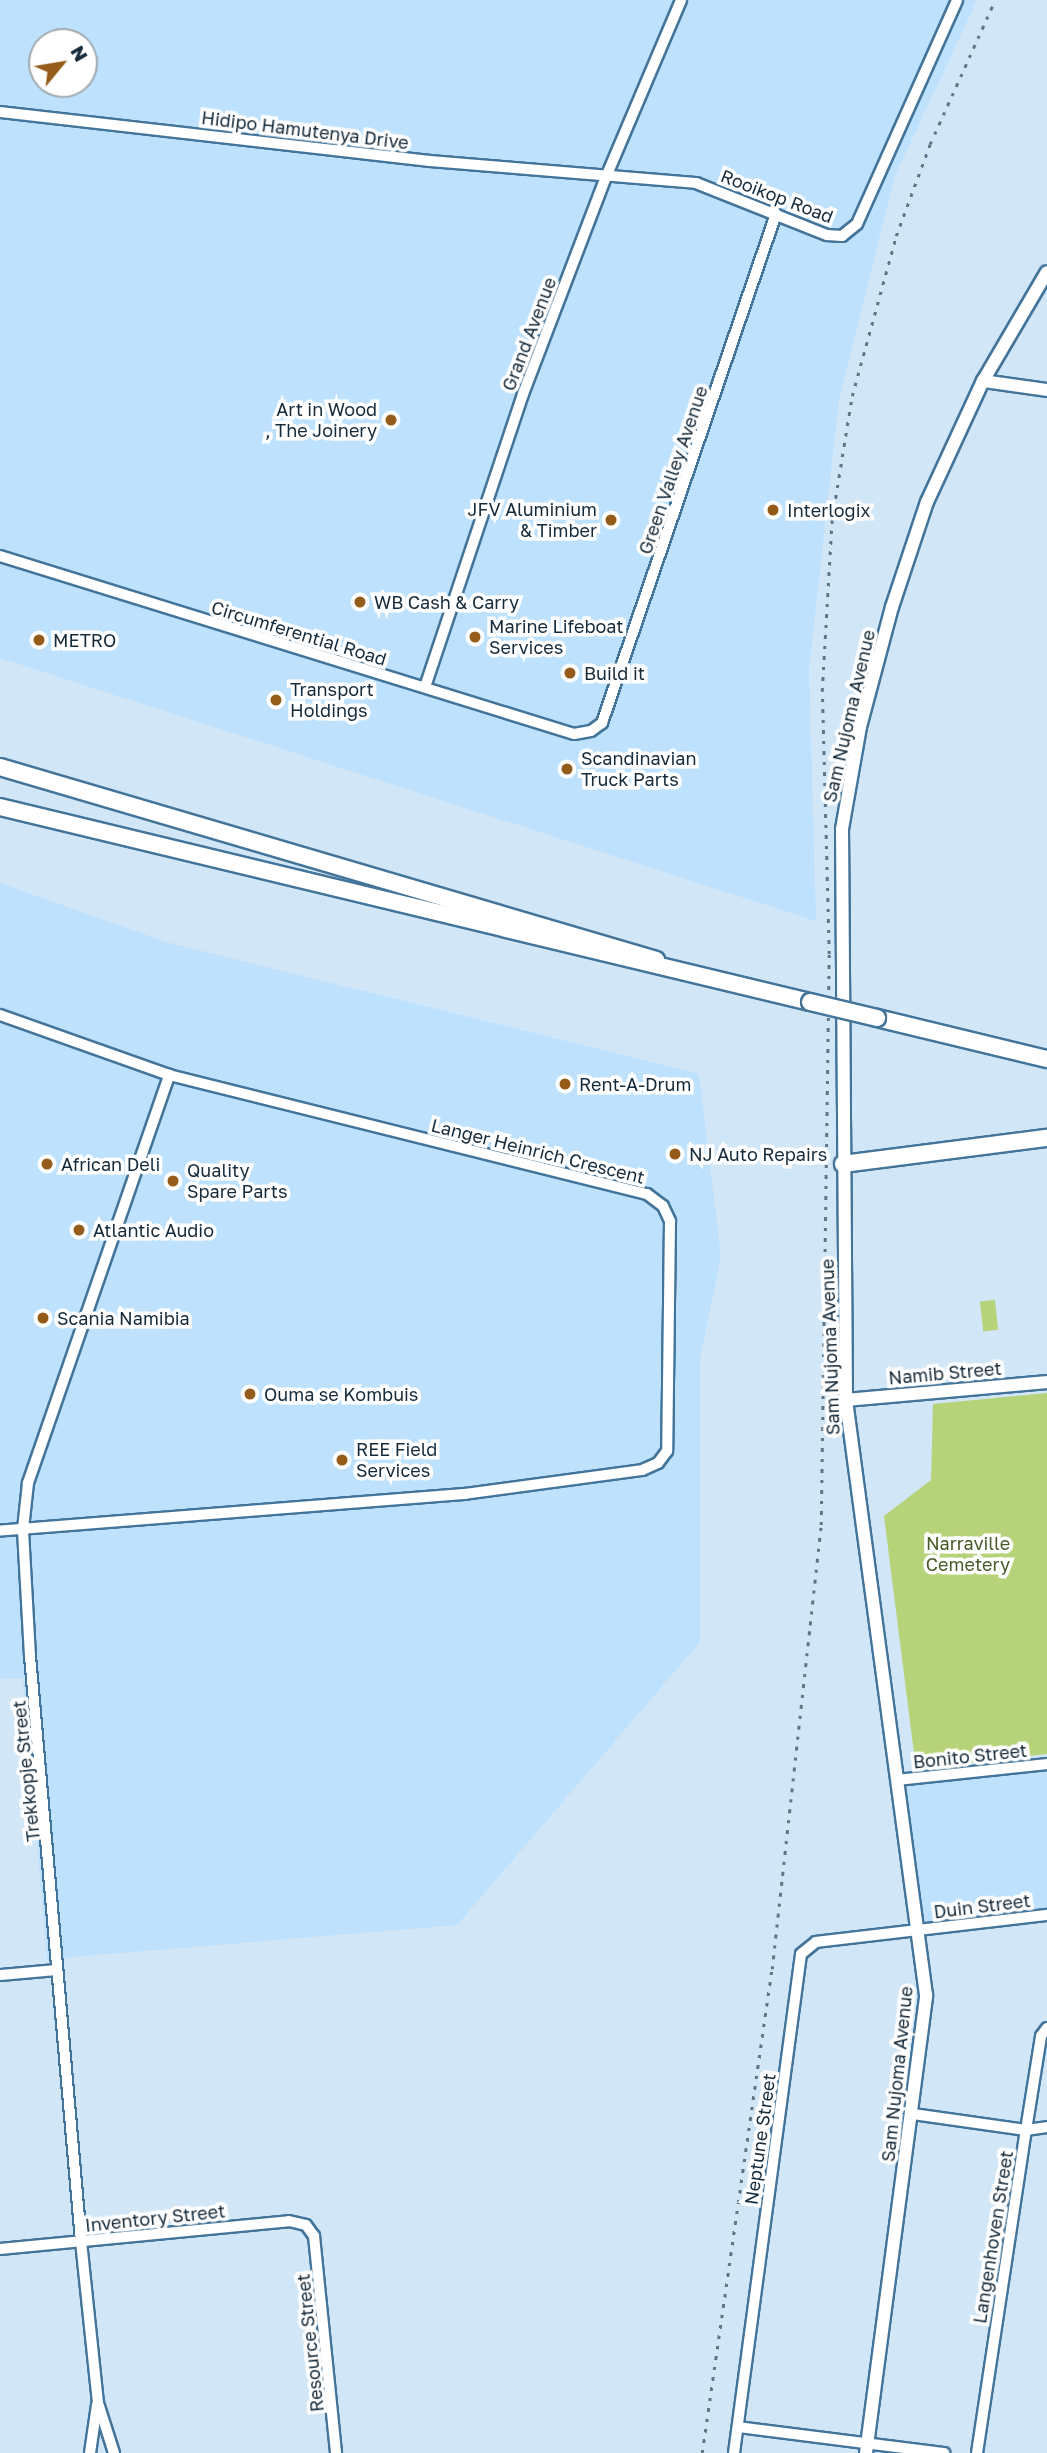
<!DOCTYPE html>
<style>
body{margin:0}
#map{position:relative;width:1047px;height:2453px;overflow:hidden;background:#d1e6f7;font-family:"Golos Text",sans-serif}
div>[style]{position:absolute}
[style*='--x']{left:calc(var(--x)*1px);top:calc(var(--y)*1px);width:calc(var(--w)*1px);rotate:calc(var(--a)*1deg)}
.built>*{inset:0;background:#bee1fe}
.green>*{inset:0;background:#b6d37a;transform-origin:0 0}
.roads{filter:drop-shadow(2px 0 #43749a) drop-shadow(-2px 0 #43749a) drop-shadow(0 2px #43749a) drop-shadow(0 -2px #43749a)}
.minor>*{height:10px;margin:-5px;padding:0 5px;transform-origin:5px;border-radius:5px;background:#fff}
.tertiary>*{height:12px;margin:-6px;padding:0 6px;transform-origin:6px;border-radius:6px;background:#fff}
.trunk>*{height:16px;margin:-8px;padding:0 8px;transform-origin:8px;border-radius:8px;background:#fff}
.rail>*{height:2.5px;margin-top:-1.25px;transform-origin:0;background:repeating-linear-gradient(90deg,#607585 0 3.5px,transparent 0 10.5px)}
.bridges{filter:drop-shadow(2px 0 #43749a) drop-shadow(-2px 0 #43749a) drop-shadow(0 2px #43749a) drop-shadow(0 -2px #43749a)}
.trunk-bridge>*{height:16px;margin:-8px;padding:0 8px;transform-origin:8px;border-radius:8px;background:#fff}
.dots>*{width:19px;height:19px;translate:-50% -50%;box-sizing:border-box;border:4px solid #fff;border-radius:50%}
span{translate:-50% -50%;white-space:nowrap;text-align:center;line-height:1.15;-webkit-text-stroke:7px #fff;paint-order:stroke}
.street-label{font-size:18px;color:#152a3a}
.poi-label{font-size:18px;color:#152a3a}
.right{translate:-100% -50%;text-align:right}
.left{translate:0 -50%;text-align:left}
.park-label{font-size:18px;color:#495927}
.north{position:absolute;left:28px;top:28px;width:70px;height:70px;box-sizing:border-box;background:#fff;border:2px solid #a1aab0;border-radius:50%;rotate:60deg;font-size:19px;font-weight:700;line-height:28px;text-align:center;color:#152a3a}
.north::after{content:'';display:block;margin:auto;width:24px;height:32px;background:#955b19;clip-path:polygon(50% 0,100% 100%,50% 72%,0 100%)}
</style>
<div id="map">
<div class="built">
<div style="clip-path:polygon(evenodd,0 0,977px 0,894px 178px,839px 399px,809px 670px,816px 921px,0 658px,0 0,42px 42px,84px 42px,84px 84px,42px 84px,42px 42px)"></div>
<div style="clip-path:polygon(0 883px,166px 942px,699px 1074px,721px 1257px,700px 1358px,700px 1642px,457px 1925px,47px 1959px,23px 1678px,0 1679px)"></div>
<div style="clip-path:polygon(1047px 1764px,1047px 1915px,921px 1930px,897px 1780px)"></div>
</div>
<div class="green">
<div style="left:995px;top:1300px;width:30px;height:15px;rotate:84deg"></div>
<div style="clip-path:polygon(1047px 1393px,1047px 1754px,916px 1769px,884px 1516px,931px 1480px,933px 1404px)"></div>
</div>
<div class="roads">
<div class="minor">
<div style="--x:0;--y:112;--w:432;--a:6.5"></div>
<div style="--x:429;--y:161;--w:268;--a:4.7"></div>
<div style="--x:696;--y:183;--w:141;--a:21.7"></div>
<div style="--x:827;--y:235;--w:15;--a:4"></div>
<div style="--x:842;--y:236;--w:19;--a:-39"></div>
<div style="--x:857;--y:224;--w:245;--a:-65.9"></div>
<div style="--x:0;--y:556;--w:601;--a:17.23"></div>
<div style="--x:574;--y:734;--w:17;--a:-10"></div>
<div style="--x:591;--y:731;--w:14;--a:-36"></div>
<div style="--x:602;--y:723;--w:538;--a:-71.13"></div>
<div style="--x:425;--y:687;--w:309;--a:-71.5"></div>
<div style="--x:523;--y:394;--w:232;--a:-69.1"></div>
<div style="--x:606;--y:177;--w:192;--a:-67"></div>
<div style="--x:0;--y:1015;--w:179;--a:19.5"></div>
<div style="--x:169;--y:1075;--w:493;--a:14"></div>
<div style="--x:647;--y:1194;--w:20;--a:37"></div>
<div style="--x:663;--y:1206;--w:17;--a:65"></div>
<div style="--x:670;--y:1221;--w:230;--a:90.7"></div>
<div style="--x:667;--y:1451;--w:15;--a:127"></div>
<div style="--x:658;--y:1463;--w:17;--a:156"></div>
<div style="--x:642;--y:1470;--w:179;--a:172.3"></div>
<div style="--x:465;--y:1494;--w:466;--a:175.5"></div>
<div style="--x:897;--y:1780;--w:151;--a:-6.1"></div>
<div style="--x:0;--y:1975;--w:57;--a:-5"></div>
<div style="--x:913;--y:2114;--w:114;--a:8.1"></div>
<div style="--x:1026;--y:2130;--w:21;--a:-8"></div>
<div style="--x:0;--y:2249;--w:290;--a:-5.5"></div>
<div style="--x:289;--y:2221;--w:17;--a:13"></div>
<div style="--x:306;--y:2225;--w:14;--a:54"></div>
<div style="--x:314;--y:2236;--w:218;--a:84.2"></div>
<div style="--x:738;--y:2427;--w:208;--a:7.2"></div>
<div style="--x:90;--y:2453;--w:49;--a:-81.7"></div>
<div style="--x:114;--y:2453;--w:52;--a:-107.7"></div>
<div style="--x:98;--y:2403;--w:163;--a:-96"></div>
<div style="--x:81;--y:2241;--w:587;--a:-94.98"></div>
<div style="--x:30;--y:1656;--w:127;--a:-93.2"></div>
<div style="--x:23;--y:1529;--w:46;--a:-83.8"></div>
<div style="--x:28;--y:1483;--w:432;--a:-70.9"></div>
<div style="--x:734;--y:2453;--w:503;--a:-82.35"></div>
<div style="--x:801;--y:1954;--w:19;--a:-39"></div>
<div style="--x:816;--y:1942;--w:233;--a:-6.7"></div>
<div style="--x:977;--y:2453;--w:327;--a:-81.4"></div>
<div style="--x:1026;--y:2130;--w:95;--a:-80.9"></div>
<div style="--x:1041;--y:2036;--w:10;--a:-53"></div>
</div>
<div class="tertiary">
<div style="--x:983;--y:381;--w:65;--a:8"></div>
<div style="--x:846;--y:1400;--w:202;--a:-5.1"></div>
<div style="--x:866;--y:2453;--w:462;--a:-82.5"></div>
<div style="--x:926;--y:1995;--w:600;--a:-97.66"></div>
<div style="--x:846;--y:1400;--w:571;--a:-90.4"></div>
<div style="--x:842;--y:829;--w:104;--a:-80"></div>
<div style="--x:860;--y:727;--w:124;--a:-75.1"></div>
<div style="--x:892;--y:607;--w:111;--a:-71.6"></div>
<div style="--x:927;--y:502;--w:133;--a:-65.2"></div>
<div style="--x:983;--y:381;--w:126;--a:-59.6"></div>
</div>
<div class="trunk">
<div style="--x:0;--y:767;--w:684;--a:16.39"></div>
<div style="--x:0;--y:807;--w:833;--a:13.54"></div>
<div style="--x:877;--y:1018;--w:175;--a:13.6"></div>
<div style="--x:843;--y:1164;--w:206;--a:-7.3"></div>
</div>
</div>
<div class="rail">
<div style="--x:702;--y:2453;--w:489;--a:-81.8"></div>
<div style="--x:772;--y:1969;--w:447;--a:-83.7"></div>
<div style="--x:821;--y:1525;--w:571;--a:-89.2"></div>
<div style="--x:829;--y:954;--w:263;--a:-91.5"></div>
<div style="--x:822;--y:691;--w:172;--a:-86.7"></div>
<div style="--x:832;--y:519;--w:125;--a:-80.8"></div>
<div style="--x:852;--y:396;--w:166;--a:-74.6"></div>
<div style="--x:896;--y:236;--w:98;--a:-69.7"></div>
<div style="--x:930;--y:144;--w:158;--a:-65.7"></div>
</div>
<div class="bridges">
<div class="trunk-bridge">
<div style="--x:810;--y:1002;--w:69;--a:13.4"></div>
</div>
</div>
<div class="dots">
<div style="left:391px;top:420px;background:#955b19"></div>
<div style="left:773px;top:510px;background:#955b19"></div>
<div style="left:611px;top:520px;background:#955b19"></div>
<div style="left:360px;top:602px;background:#955b19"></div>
<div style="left:475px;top:637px;background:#955b19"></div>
<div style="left:39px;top:640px;background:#955b19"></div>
<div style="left:570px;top:673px;background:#955b19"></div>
<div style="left:276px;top:700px;background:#955b19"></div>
<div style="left:567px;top:769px;background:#955b19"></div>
<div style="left:565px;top:1084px;background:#955b19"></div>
<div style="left:675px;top:1154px;background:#955b19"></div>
<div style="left:47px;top:1164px;background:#955b19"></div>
<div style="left:173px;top:1181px;background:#955b19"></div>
<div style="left:79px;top:1230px;background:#955b19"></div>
<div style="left:43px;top:1318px;background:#955b19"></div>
<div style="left:250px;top:1394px;background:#955b19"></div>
<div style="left:342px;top:1460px;background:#955b19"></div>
</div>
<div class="street-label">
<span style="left:305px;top:130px;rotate:7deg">Hidipo Hamutenya Drive</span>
<span style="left:777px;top:196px;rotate:21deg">Rooikop Road</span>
<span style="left:529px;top:334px;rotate:-69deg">Grand Avenue</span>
<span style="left:673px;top:470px;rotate:-71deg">Green Valley Avenue</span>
<span style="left:299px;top:633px;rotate:17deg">Circumferential Road</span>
<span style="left:849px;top:716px;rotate:-77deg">Sam Nujoma Avenue</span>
<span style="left:538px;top:1151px;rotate:14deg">Langer Heinrich Crescent</span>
<span style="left:830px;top:1347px;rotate:-92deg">Sam Nujoma Avenue</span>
<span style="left:945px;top:1373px;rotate:-5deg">Namib Street</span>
<span style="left:970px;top:1756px;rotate:-6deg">Bonito Street</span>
<span style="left:26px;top:1771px;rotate:-96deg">Trekkopje Street</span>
<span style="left:982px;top:1906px;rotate:-7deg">Duin Street</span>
<span style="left:897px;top:2074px;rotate:-84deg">Sam Nujoma Avenue</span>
<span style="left:760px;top:2139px;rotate:-82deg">Neptune Street</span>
<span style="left:155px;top:2218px;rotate:-6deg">Inventory Street</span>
<span style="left:993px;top:2237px;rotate:-81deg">Langenhoven Street</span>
<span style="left:310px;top:2343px;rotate:-96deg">Resource Street</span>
</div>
<div class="poi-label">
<span class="right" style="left:377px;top:420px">Art in Wood<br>, The Joinery</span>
<span class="right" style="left:597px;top:520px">JFV Aluminium<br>&amp; Timber</span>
<span class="left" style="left:787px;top:510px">Interlogix</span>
<span class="left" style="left:374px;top:602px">WB Cash &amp; Carry</span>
<span class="left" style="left:489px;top:637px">Marine Lifeboat<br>Services</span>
<span class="left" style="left:53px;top:640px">METRO</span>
<span class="left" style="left:584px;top:673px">Build it</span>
<span class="left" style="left:290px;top:700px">Transport<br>Holdings</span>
<span class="left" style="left:581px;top:769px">Scandinavian<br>Truck Parts</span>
<span class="left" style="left:579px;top:1084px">Rent-A-Drum</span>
<span class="left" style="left:689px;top:1154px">NJ Auto Repairs</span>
<span class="left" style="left:61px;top:1164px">African Deli</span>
<span class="left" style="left:187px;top:1181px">Quality<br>Spare Parts</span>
<span class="left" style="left:93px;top:1230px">Atlantic Audio</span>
<span class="left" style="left:57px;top:1318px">Scania Namibia</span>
<span class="left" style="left:264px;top:1394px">Ouma se Kombuis</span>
<span class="left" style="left:356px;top:1460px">REE Field<br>Services</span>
</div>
<div class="park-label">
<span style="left:968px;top:1554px">Narraville<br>Cemetery</span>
</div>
<div class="north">N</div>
</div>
